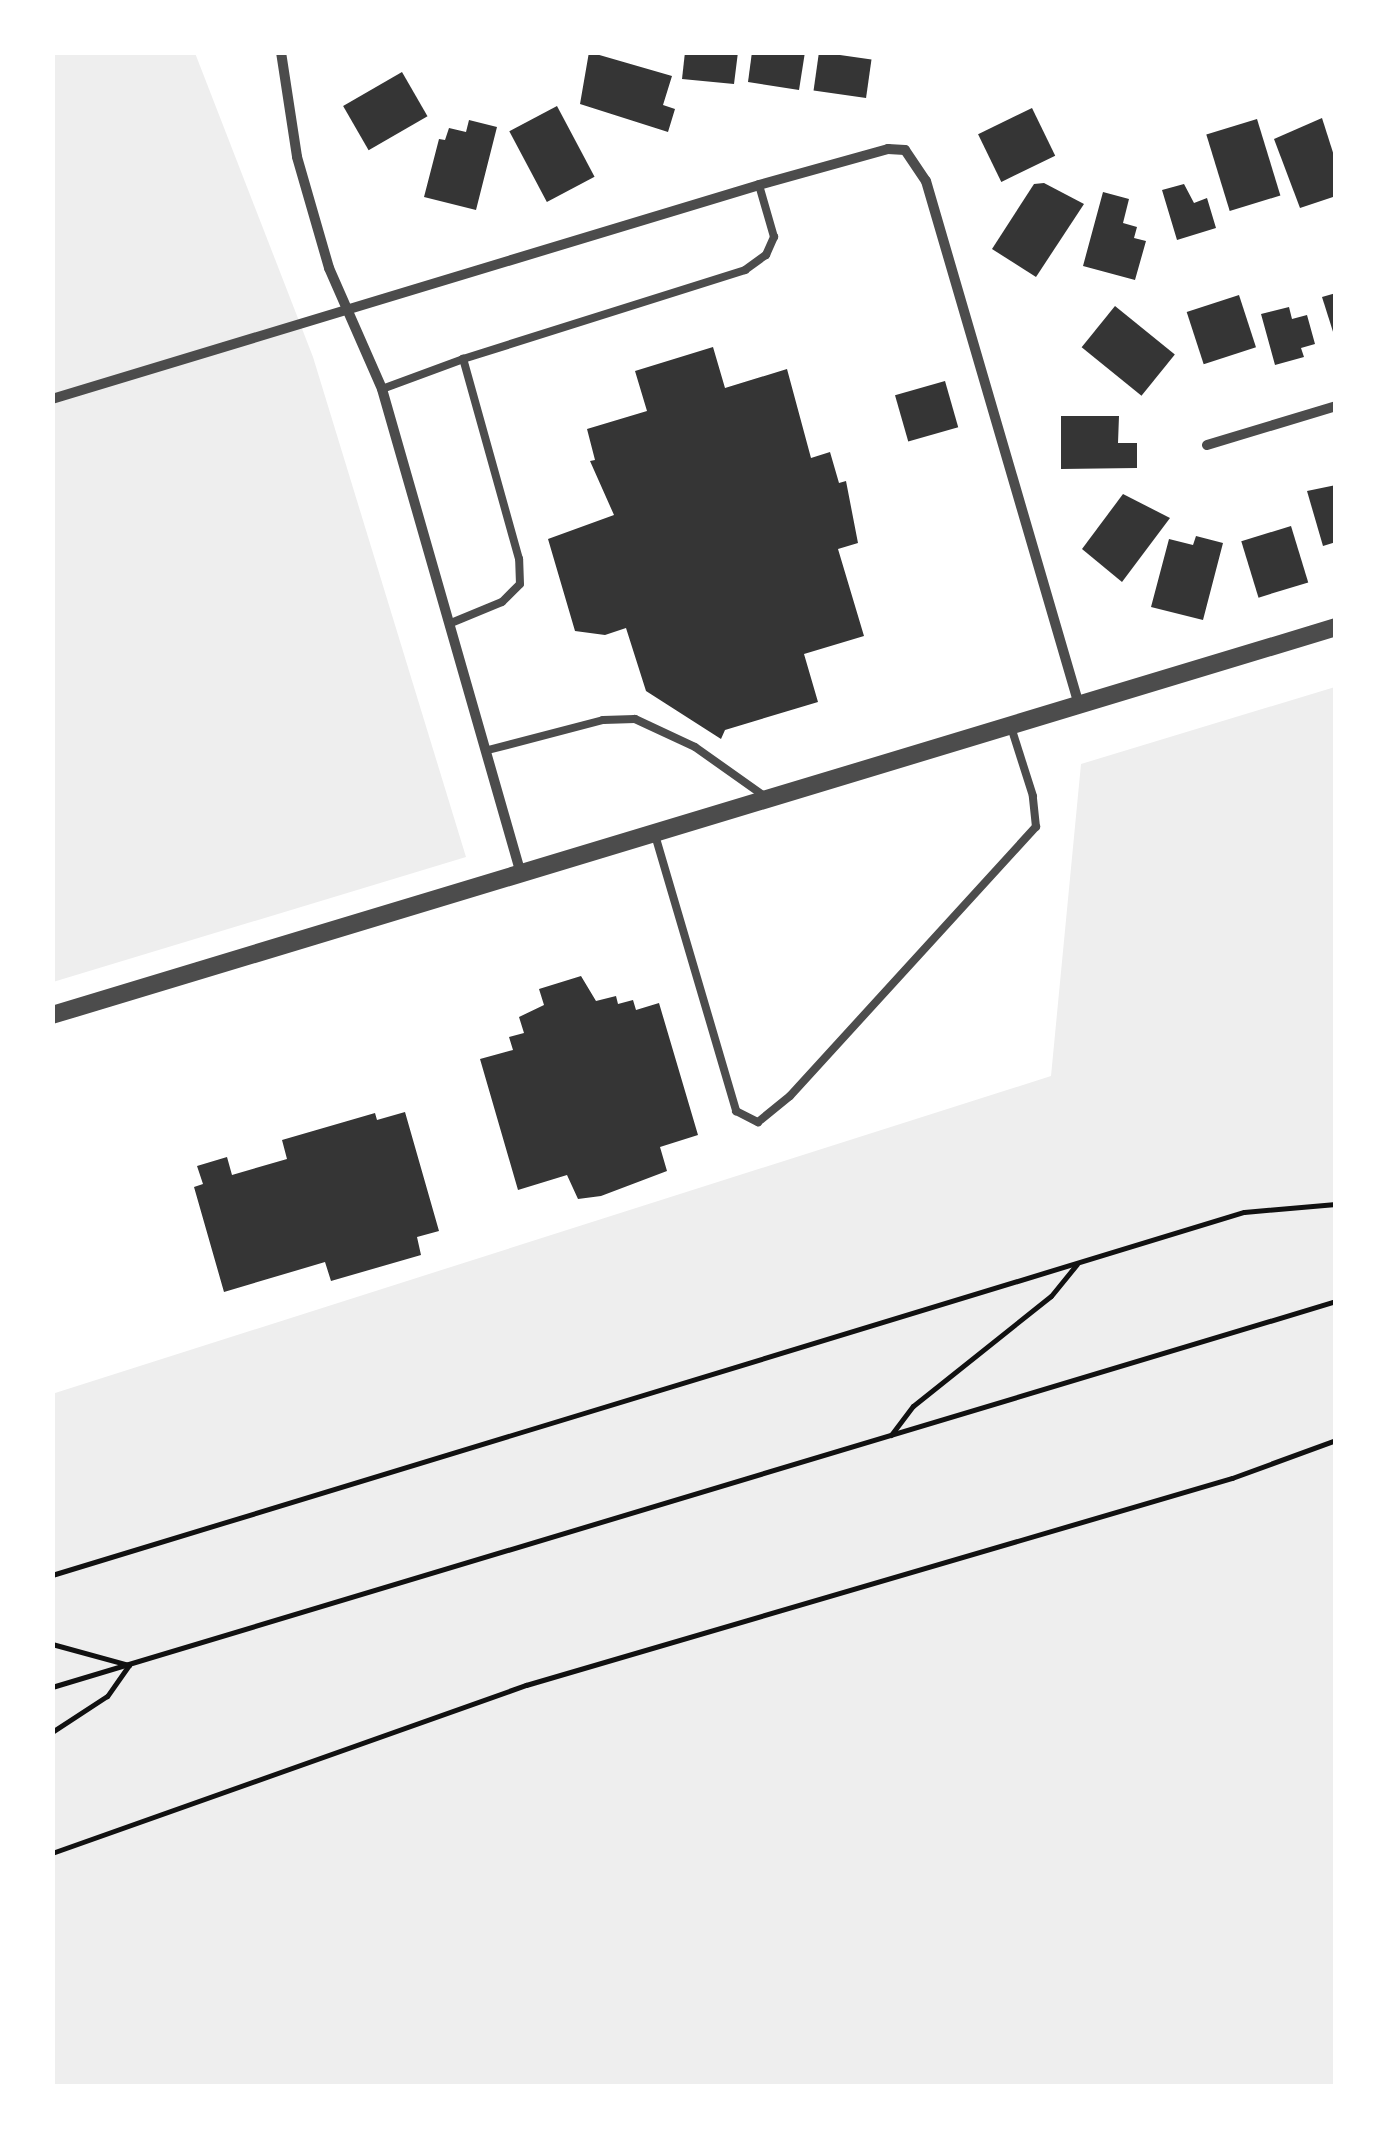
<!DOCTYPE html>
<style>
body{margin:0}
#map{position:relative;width:1388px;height:2139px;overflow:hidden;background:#fff;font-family:"Archivo Narrow",sans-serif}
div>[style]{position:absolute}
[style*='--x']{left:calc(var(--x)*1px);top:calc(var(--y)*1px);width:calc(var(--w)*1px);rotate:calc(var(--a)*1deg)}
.green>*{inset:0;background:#eee}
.building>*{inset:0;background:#353535;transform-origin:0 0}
.path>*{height:5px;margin:-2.5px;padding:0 2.5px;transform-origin:2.5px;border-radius:2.5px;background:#111}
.service>*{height:8px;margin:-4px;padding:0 4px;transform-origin:4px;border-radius:4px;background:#4c4c4c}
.minor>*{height:10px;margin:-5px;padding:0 5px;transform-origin:5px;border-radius:5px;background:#4c4c4c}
.tertiary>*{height:18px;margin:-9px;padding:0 9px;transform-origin:9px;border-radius:9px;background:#4c4c4c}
span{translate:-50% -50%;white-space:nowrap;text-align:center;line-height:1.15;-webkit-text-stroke:9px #fff;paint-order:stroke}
.frame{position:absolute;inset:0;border:55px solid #fff;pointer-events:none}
</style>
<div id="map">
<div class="green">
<div style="clip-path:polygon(53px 53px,195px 53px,313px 357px,466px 857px,53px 982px)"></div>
<div style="clip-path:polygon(1335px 687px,1335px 2086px,53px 2086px,52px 1394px,1051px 1076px,1081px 764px)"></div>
</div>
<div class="building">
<div style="clip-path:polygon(589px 52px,672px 76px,663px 105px,675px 109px,668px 132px,580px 104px)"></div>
<div style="clip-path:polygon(685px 52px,738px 52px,734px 84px,682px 79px)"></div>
<div style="clip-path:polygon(752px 52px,805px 52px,799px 90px,748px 82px)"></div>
<div style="left:819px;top:52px;width:53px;height:39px;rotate:8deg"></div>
<div style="left:402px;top:72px;width:51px;height:68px;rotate:60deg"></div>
<div style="left:557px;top:106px;width:80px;height:54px;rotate:62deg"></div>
<div style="left:1032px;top:108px;width:53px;height:60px;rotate:64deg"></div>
<div style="clip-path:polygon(1322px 118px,1336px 162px,1336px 196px,1300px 208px,1274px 139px)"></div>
<div style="left:1257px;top:119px;width:80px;height:53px;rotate:73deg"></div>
<div style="clip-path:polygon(469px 120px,497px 127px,476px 210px,424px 197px,439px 139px,445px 140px,449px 128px,466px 132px)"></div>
<div style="clip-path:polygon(1044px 183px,1084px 204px,1036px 277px,992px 249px,1034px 184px)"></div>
<div style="clip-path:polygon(1184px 184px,1194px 203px,1207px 198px,1216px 228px,1177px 240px,1162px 190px)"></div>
<div style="clip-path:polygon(1103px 192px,1129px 199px,1123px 223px,1137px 227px,1134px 238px,1146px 241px,1135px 280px,1083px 266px)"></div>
<div style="clip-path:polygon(1336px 293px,1336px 338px,1335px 338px,1322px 297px)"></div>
<div style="left:1239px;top:295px;width:55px;height:55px;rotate:72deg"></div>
<div style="left:1115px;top:306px;width:77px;height:53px;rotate:39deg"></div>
<div style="clip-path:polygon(1289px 307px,1292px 319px,1307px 315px,1315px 344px,1301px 348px,1304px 357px,1275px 365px,1261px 314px)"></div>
<div style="clip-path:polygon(713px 347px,725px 388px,787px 369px,811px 458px,830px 452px,839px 483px,846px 481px,858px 543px,838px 549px,864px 636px,804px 654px,818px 702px,725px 730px,721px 739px,646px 691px,626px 628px,605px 635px,575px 631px,548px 539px,614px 515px,590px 461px,595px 460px,587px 429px,647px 411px,635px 371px)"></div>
<div style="left:945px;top:381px;width:48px;height:52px;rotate:74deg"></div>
<div style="clip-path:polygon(1061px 416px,1119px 416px,1118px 443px,1137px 443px,1137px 468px,1061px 469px)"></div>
<div style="clip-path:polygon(1336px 485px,1336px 542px,1323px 546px,1307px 491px)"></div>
<div style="clip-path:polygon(1123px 494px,1170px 518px,1122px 582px,1082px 549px)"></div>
<div style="left:1291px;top:526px;width:59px;height:52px;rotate:73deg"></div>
<div style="clip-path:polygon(1196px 536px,1223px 543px,1203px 620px,1151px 607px,1169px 539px,1193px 545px)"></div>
<div style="clip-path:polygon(581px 976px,596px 1001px,616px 996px,618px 1004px,633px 1000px,636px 1010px,659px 1003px,698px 1135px,660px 1147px,667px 1171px,601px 1196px,578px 1199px,567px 1175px,518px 1190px,480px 1059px,513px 1050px,509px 1037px,524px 1033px,519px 1017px,544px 1005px,539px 989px)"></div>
<div style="clip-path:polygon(405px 1112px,439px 1231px,417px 1237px,421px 1255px,331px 1281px,325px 1262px,224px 1292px,194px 1187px,203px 1184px,197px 1166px,227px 1157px,232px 1175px,287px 1159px,282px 1140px,375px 1113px,377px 1120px)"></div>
</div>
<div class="path">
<div style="--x:891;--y:1435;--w:36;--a:-53"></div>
<div style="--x:913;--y:1406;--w:176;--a:-38.6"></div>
<div style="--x:1051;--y:1296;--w:41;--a:-50.9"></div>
<div style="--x:52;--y:1575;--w:1246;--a:-16.94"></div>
<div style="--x:1244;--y:1212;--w:92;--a:-5"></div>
<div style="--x:52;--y:1644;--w:80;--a:15.3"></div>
<div style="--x:129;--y:1665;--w:38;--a:125"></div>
<div style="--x:107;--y:1696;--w:66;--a:146.8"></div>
<div style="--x:52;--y:1687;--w:1341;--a:-16.73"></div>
<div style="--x:52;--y:1853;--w:503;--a:-19.52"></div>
<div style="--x:526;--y:1685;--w:736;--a:-16.34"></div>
<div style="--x:1232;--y:1478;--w:111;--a:-20.1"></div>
</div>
<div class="service">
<div style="--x:382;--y:389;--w:86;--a:-20.3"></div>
<div style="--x:451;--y:623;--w:55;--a:-22.4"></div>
<div style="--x:502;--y:602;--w:25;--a:-45"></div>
<div style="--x:520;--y:584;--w:25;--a:-92"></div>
<div style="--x:519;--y:559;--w:208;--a:-105.6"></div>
<div style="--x:463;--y:359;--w:296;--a:-17.5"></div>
<div style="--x:745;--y:270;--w:26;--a:-36"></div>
<div style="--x:766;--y:255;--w:20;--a:-66"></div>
<div style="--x:774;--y:237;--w:54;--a:-106.1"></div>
<div style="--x:488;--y:750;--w:119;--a:-14.6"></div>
<div style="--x:603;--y:720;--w:32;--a:-2"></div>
<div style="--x:635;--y:719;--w:66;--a:25"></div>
<div style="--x:695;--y:747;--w:88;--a:35.3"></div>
<div style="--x:655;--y:835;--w:288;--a:73.6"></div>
<div style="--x:736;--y:1111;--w:25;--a:27"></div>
<div style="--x:758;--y:1122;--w:41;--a:-39.1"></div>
<div style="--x:790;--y:1096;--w:365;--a:-47.6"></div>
<div style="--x:1036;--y:827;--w:31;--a:-96"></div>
<div style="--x:1033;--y:796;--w:72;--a:-107.7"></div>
</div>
<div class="minor">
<div style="--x:281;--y:52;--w:106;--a:81.3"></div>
<div style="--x:297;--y:157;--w:116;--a:73.9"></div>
<div style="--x:329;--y:268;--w:132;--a:66.3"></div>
<div style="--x:382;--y:389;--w:505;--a:74.01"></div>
<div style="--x:52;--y:399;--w:739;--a:-16.84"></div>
<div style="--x:759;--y:185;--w:134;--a:-15.6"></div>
<div style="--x:888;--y:149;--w:17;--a:3"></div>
<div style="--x:905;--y:150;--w:37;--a:56"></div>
<div style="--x:926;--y:181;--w:546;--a:73.72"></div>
<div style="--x:1207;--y:445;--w:135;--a:-16.8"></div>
</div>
<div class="tertiary">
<div style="--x:52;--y:1015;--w:1341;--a:-16.81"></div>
</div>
<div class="frame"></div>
</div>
